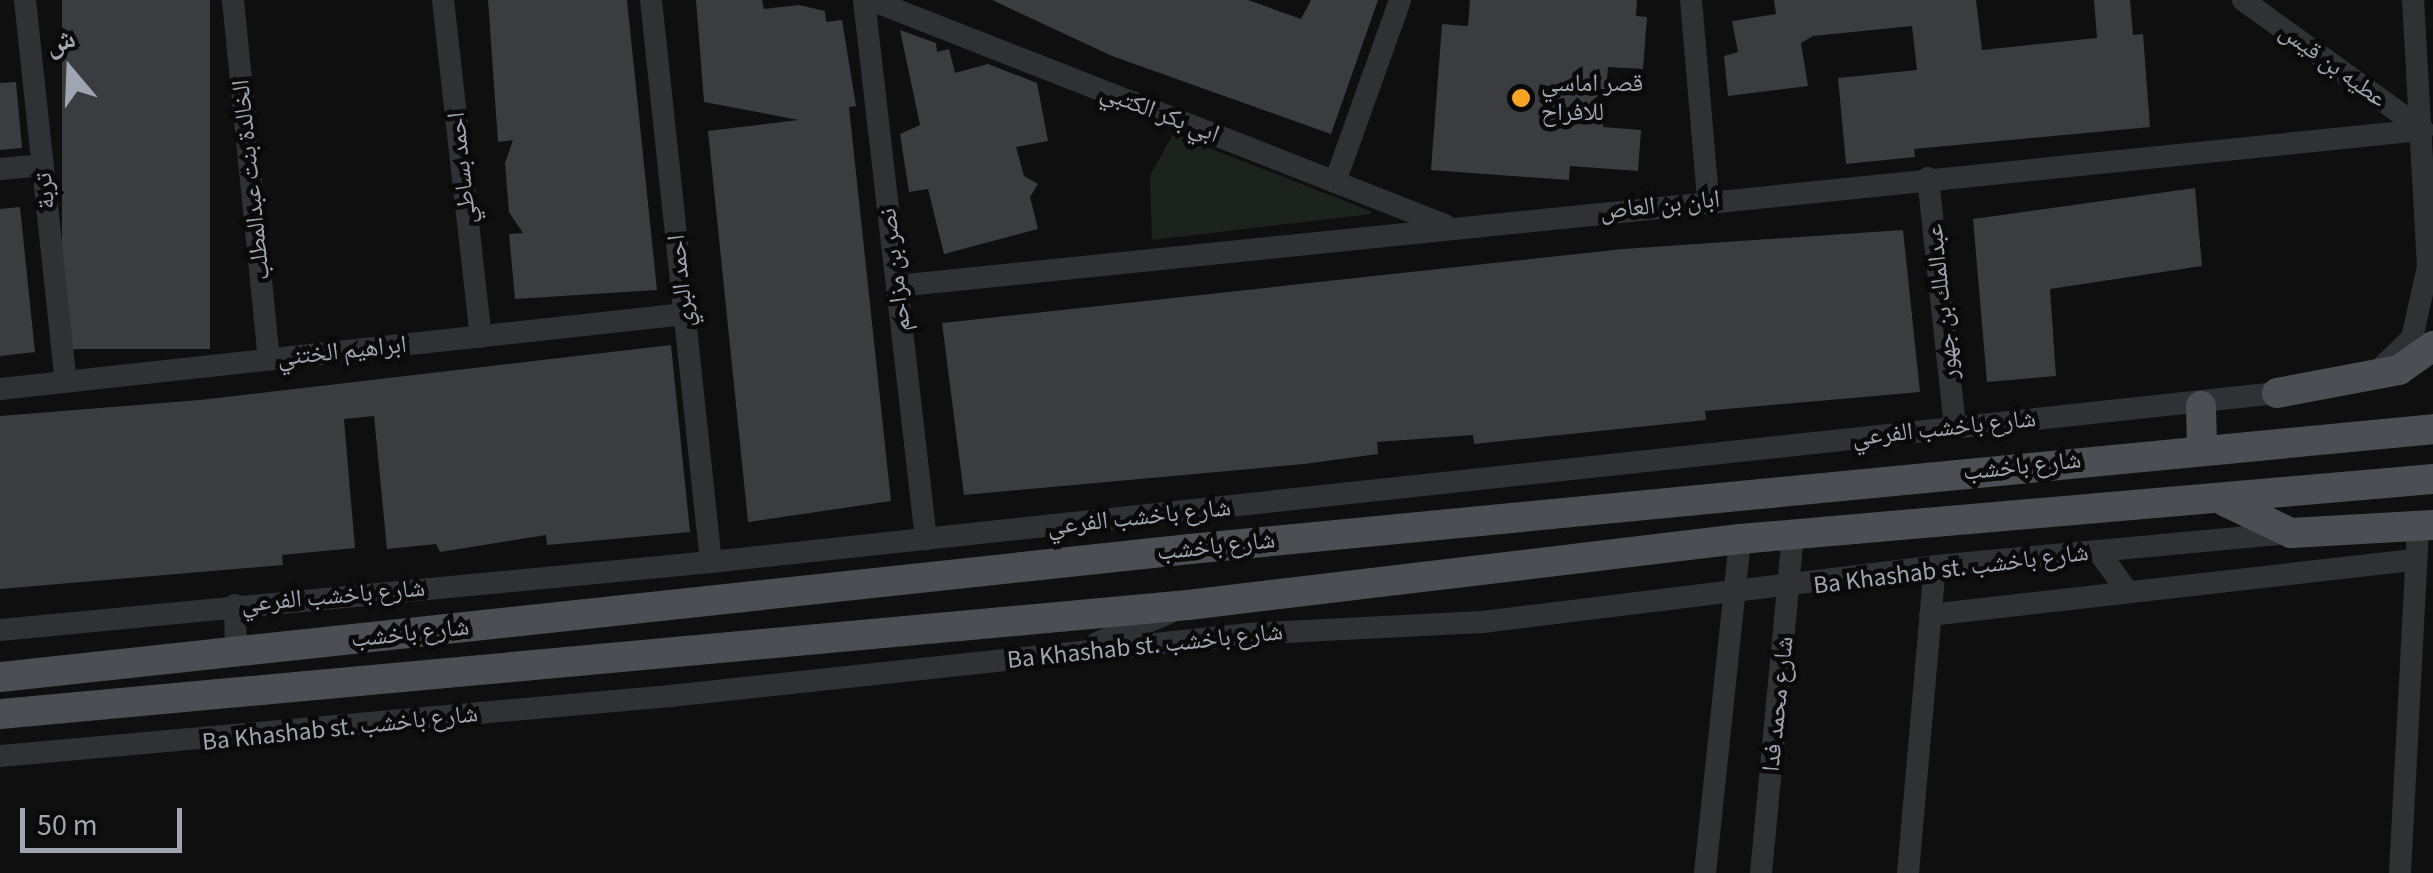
<!DOCTYPE html>
<meta charset="utf-8">
<style>
body{margin:0}
#map{position:relative;width:2433px;height:873px;overflow:hidden;background:#0f0f10;font-family:"Source Sans 3","Noto Naskh Arabic",sans-serif}
div>[style]{position:absolute}
[style*='--x']{left:calc(var(--x)*1px);top:calc(var(--y)*1px);width:calc(var(--w)*1px);rotate:calc(var(--a)*1deg)}
.green>*{inset:0;background:#1b231c}
.building>*{inset:0;background:#3b3c40;transform-origin:0 0}
.minor>*{height:22px;margin:-11px;padding:0 11px;transform-origin:11px;border-radius:11px;background:#303135}
.major>*{height:30px;margin:-15px;padding:0 15px;transform-origin:15px;border-radius:15px;background:#4c4e54}
.dots>*{width:28px;height:28px;translate:-50% -50%;box-sizing:border-box;border:5px solid #0a0a0b;border-radius:50%}
span{translate:-50% -50%;white-space:nowrap;text-align:center;line-height:1.15;-webkit-text-stroke:9px #0a0a0b;paint-order:stroke}
.street-label{font-size:25px;color:#9fa6b2}
.poi-label{font-size:25px;color:#9fa6b2}
.left{translate:0 -50%;text-align:left}
.north{position:absolute;left:20px;top:20px;width:100px;height:100px;-webkit-text-stroke:8px #0a0a0b;paint-order:stroke;rotate:341deg;font-size:28px;font-weight:700;line-height:40px;text-align:center;color:#9fa6b2}
.north::after{content:'';display:block;margin:auto;width:35px;height:45px;background:#9fa6b2;clip-path:polygon(50% 0,100% 100%,50% 72%,0 100%)}
.scale{position:absolute;left:20px;top:808px;width:162px;height:45px;box-sizing:border-box;border:5px solid #9fa6b2;border-top:0;padding-left:12px;font-size:30px;line-height:35px;white-space:nowrap;color:#9fa6b2;-webkit-text-stroke:8px #0a0a0b;paint-order:stroke}
</style>
<div id="map">
<div class="green">
<div style="clip-path:polygon(1173px 134px,1371px 211px,1371px 214px,1152px 240px,1150px 176px)"></div>
</div>
<div class="building">
<div style="left:62px;top:0;width:148px;height:349px"></div>
<div style="clip-path:polygon(488px 0,627px 0,657px 290px,515px 299px,509px 234px,523px 233px,509px 212px,505px 163px,513px 140px,498px 142px)"></div>
<div style="clip-path:polygon(696px 0,762px 0,764px 9px,799px 5px,825px 11px,826px 22px,842px 20px,856px 106px,849px 107px,891px 501px,748px 522px,708px 131px,799px 120px,704px 102px)"></div>
<div style="clip-path:polygon(992px 0,1248px 0,1301px 19px,1311px 0,1378px 0,1331px 134px,1112px 56px)"></div>
<div style="clip-path:polygon(1470px 0,1637px 0,1636px 16px,1647px 17px,1643px 69px,1608px 67px,1603px 127px,1641px 130px,1638px 171px,1570px 166px,1569px 180px,1431px 170px,1442px 24px,1468px 26px)"></div>
<div style="clip-path:polygon(1774px 0,1976px 0,1982px 50px,2097px 38px,2094px 0,2130px 0,2133px 35px,2143px 34px,2150px 127px,1914px 149px,1915px 157px,1846px 164px,1838px 78px,1917px 70px,1912px 26px,1813px 36px,1801px 43px,1808px 86px,1728px 96px,1724px 56px,1738px 52px,1732px 21px,1776px 14px)"></div>
<div style="clip-path:polygon(900px 30px,936px 43px,937px 52px,949px 49px,955px 73px,988px 64px,1037px 83px,1048px 141px,1016px 147px,1024px 176px,1038px 184px,1030px 197px,1038px 229px,944px 254px,928px 189px,909px 192px,900px 134px,920px 125px)"></div>
<div style="clip-path:polygon(16px 82px,22px 148px,0 150px,0 83px)"></div>
<div style="clip-path:polygon(2195px 188px,2202px 266px,2050px 289px,2056px 376px,1987px 382px,1973px 219px)"></div>
<div style="clip-path:polygon(20px 207px,35px 352px,0 356px,0 209px)"></div>
<div style="clip-path:polygon(1903px 230px,1920px 392px,1705px 411px,1706px 420px,1474px 444px,1473px 435px,1377px 442px,1378px 454px,1304px 464px,964px 495px,942px 323px,1623px 249px)"></div>
<div style="clip-path:polygon(671px 345px,690px 532px,547px 545px,546px 535px,440px 552px,436px 544px,387px 549px,374px 416px,344px 419px,355px 548px,282px 555px,283px 565px,0 589px,0 416px,200px 400px)"></div>
</div>
<div class="minor">
<div style="--x:25;--y:0;--w:383;--a:83.9"></div>
<div style="--x:233;--y:0;--w:361;--a:84.3"></div>
<div style="--x:443;--y:0;--w:339;--a:83.6"></div>
<div style="--x:651;--y:0;--w:565;--a:83.91"></div>
<div style="--x:864;--y:0;--w:543;--a:83.44"></div>
<div style="--x:871;--y:0;--w:617;--a:21.4"></div>
<div style="--x:1691;--y:0;--w:200;--a:85.1"></div>
<div style="--x:2243;--y:0;--w:222;--a:35.8"></div>
<div style="--x:0;--y:169;--w:43;--a:-5.3"></div>
<div style="--x:1928;--y:178;--w:248;--a:83.8"></div>
<div style="--x:1335;--y:182;--w:193;--a:-70.3"></div>
<div style="--x:897;--y:286;--w:1534;--a:-5.84"></div>
<div style="--x:2375;--y:374;--w:52;--a:-44.2"></div>
<div style="--x:2412;--y:338;--w:73;--a:-77.3"></div>
<div style="--x:2428;--y:267;--w:267;--a:-93.2"></div>
<div style="--x:0;--y:389;--w:689;--a:-6.25"></div>
<div style="--x:2098;--y:551;--w:51;--a:53.8"></div>
<div style="--x:235;--y:605;--w:46;--a:88.8"></div>
<div style="--x:1930;--y:615;--w:489;--a:-6.5"></div>
<div style="--x:0;--y:630;--w:714;--a:-5.46"></div>
<div style="--x:711;--y:562;--w:1575;--a:-6.16"></div>
<div style="--x:1097;--y:643;--w:78;--a:-22.6"></div>
<div style="--x:0;--y:756;--w:673;--a:-5.12"></div>
<div style="--x:670;--y:696;--w:580;--a:-6.13"></div>
<div style="--x:1247;--y:634;--w:235;--a:-2.9"></div>
<div style="--x:1482;--y:622;--w:456;--a:-7"></div>
<div style="--x:1935;--y:566;--w:357;--a:-5.3"></div>
<div style="--x:1705;--y:873;--w:336;--a:-84"></div>
<div style="--x:1761;--y:873;--w:341;--a:-84.6"></div>
<div style="--x:1908;--y:873;--w:308;--a:-85"></div>
<div style="--x:2400;--y:873;--w:349;--a:-87"></div>
</div>
<div class="major">
<div style="--x:2277;--y:393;--w:124;--a:-10.7"></div>
<div style="--x:2399;--y:370;--w:42;--a:-35.2"></div>
<div style="--x:2201;--y:406;--w:42;--a:88.6"></div>
<div style="--x:2226;--y:502;--w:72;--a:25.5"></div>
<div style="--x:2291;--y:533;--w:142;--a:-3.2"></div>
<div style="--x:0;--y:677;--w:1197;--a:-6.14"></div>
<div style="--x:1190;--y:549;--w:1249;--a:-5.51"></div>
<div style="--x:0;--y:714;--w:1193;--a:-5.24"></div>
<div style="--x:1188;--y:605;--w:556;--a:-6.82"></div>
<div style="--x:1740;--y:539;--w:696;--a:-4.95"></div>
</div>
<div class="dots">
<div style="left:1521px;top:98px;background:#f7a520"></div>
</div>
<div class="street-label">
<span style="left:2333px;top:65px;rotate:36deg">عطيه بن قيس</span>
<span style="left:1160px;top:113px;rotate:21deg">ابي بكر الكتبي</span>
<span style="left:462px;top:168px;rotate:-96deg">احمد بساطي</span>
<span style="left:251px;top:180px;rotate:-96deg">الخالدة بنت عبدالمطلب</span>
<span style="left:45px;top:191px;rotate:-96deg">تربة</span>
<span style="left:1660px;top:205px;rotate:-6deg">ابان بن العاص</span>
<span style="left:895px;top:270px;rotate:-97deg">نصر بن مزاحم</span>
<span style="left:681px;top:281px;rotate:-96deg">احمد البري</span>
<span style="left:1942px;top:302px;rotate:-96deg">عبدالملك بن جهور</span>
<span style="left:342px;top:351px;rotate:-6deg">ابراهيم الختني</span>
<span style="left:1944px;top:428px;rotate:-6deg">شارع باخشب الفرعي</span>
<span style="left:2022px;top:466px;rotate:-6deg">شارع باخشب</span>
<span style="left:1139px;top:517px;rotate:-6deg">شارع باخشب الفرعي</span>
<span style="left:1216px;top:546px;rotate:-6deg">شارع باخشب</span>
<span style="left:1951px;top:569px;rotate:-7deg">Ba Khashab st. شارع باخشب</span>
<span style="left:333px;top:596px;rotate:-5deg">شارع باخشب الفرعي</span>
<span style="left:410px;top:633px;rotate:-6deg">شارع باخشب</span>
<span style="left:1145px;top:646px;rotate:-6deg">Ba Khashab st. شارع باخشب</span>
<span style="left:1778px;top:704px;rotate:-84deg">شارع محمد فدا</span>
<span style="left:340px;top:728px;rotate:-6deg">Ba Khashab st. شارع باخشب</span>
</div>
<div class="poi-label">
<span class="left" style="left:1541px;top:98px">قصر اماسي<br>للافراح</span>
</div>
<div class="north">ش</div>
<div class="scale">50 m</div>
</div>
